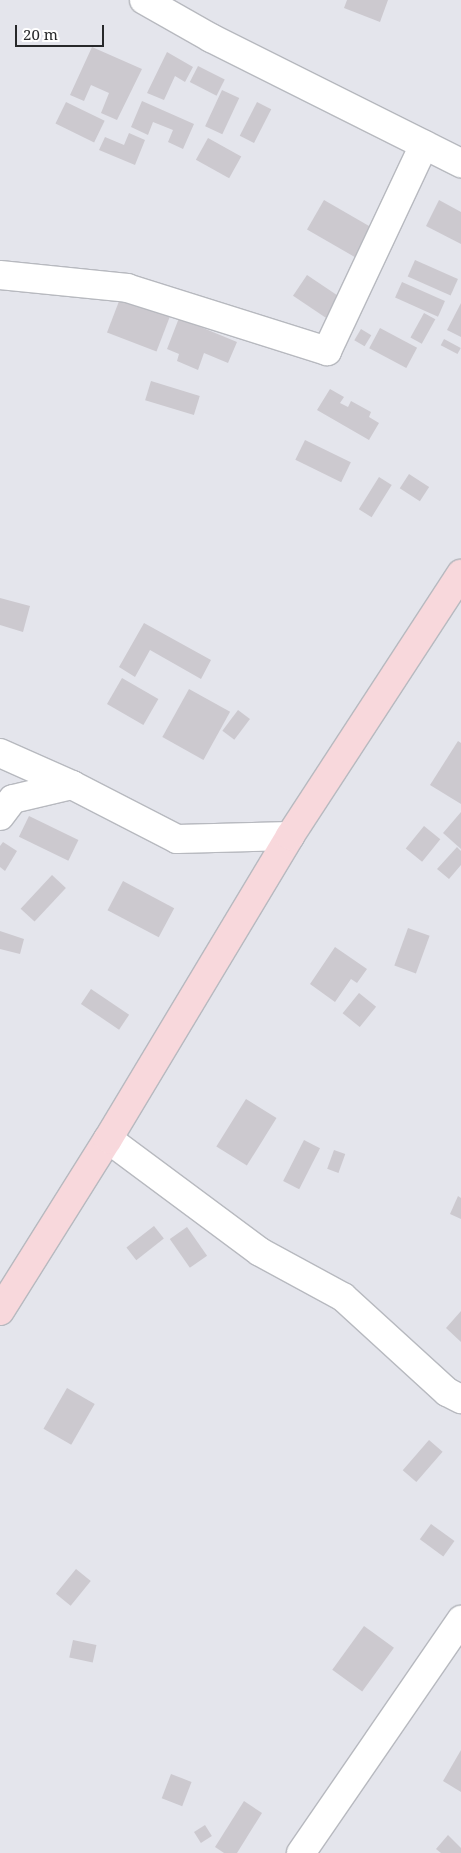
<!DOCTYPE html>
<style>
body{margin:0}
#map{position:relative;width:461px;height:1853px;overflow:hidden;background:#e4e5ec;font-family:"Noto Serif",serif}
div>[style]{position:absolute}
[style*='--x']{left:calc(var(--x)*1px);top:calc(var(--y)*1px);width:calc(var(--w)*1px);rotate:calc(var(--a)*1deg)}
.building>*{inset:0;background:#ccc9cf;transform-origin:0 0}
.roads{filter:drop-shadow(1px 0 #b7b9bf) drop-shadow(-1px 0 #b7b9bf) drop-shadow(0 1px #b7b9bf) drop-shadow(0 -1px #b7b9bf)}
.street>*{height:28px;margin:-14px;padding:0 14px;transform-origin:14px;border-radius:14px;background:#fff}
.secondary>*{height:28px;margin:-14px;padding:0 14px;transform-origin:14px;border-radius:14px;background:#f8d8dc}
span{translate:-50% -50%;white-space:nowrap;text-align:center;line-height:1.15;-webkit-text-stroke:5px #fff;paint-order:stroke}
.scale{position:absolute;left:15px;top:25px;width:89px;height:22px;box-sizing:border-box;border:2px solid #27282a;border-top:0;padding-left:6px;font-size:15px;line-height:18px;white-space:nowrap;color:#27282a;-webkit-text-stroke:4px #fff;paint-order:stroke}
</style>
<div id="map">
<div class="building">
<div style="clip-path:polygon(347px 0,388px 0,380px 22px,344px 8px)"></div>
<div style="clip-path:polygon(92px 47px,142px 69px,117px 120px,101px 113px,109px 93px,91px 85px,84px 101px,70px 95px)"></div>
<div style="clip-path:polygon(167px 52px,193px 67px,185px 82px,175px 76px,164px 100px,147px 93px)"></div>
<div style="left:198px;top:66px;width:30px;height:18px;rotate:27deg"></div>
<div style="left:222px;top:90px;width:19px;height:40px;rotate:25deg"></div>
<div style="clip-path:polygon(142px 101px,194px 124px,183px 149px,168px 142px,173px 130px,153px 122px,148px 135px,131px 127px)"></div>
<div style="left:66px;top:102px;width:43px;height:24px;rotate:26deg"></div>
<div style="left:257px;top:102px;width:16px;height:38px;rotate:27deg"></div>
<div style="clip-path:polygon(129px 133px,145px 140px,135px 165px,99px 150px,105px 137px,124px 145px)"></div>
<div style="left:208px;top:138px;width:38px;height:25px;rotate:29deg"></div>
<div style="left:324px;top:200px;width:56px;height:34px;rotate:30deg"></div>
<div style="clip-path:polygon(439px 200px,461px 212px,461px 244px,426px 226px)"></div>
<div style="left:415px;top:260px;width:47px;height:18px;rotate:24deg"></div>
<div style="left:307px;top:275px;width:40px;height:25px;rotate:34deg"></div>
<div style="left:402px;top:282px;width:47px;height:17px;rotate:24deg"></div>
<div style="left:121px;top:296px;width:53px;height:39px;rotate:21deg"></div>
<div style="clip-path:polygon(461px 303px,461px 337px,447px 330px)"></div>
<div style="left:424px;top:313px;width:13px;height:28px;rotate:29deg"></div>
<div style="clip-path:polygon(179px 318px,237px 342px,228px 363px,204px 353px,198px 370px,177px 361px,179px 354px,167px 349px)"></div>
<div style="left:380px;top:328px;width:42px;height:23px;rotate:28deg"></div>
<div style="left:361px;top:329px;width:12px;height:13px;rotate:31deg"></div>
<div style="left:444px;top:339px;width:19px;height:7px;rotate:28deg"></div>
<div style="left:151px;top:381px;width:51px;height:20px;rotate:17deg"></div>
<div style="clip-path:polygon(330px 389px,344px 397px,340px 403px,348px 407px,351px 401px,371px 412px,369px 417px,379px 423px,369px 440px,317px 410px)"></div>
<div style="left:305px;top:440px;width:51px;height:22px;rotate:26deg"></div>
<div style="left:409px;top:474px;width:24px;height:17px;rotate:33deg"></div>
<div style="left:379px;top:477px;width:15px;height:38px;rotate:32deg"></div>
<div style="clip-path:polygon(0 598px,30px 606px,23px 632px,0 625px)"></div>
<div style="clip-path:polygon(144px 623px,211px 660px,201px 679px,150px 650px,135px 677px,119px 667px)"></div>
<div style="left:122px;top:678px;width:42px;height:30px;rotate:30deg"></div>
<div style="left:189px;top:689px;width:47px;height:55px;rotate:29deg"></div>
<div style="left:238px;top:710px;width:15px;height:26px;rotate:37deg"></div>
<div style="clip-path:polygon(458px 741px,461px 743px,461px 804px,430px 785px)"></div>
<div style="clip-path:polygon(461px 812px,461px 849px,443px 833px)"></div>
<div style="left:29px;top:816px;width:55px;height:23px;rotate:26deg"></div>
<div style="left:424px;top:826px;width:21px;height:29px;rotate:39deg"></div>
<div style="clip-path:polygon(3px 842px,17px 851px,5px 871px,0 867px,0 846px)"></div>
<div style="clip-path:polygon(457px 847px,461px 851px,461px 865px,449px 879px,437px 869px)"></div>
<div style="left:52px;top:875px;width:19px;height:46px;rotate:43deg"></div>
<div style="left:123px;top:881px;width:58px;height:33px;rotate:28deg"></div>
<div style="left:408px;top:928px;width:23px;height:40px;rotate:20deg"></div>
<div style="clip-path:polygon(0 931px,24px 939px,20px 954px,0 949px)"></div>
<div style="clip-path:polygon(335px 947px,367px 969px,357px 983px,351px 979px,335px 1002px,310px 984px)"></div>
<div style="left:91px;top:989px;width:46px;height:18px;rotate:34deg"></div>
<div style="left:359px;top:993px;width:22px;height:26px;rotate:39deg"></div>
<div style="left:246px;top:1099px;width:36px;height:56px;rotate:32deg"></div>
<div style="left:304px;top:1140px;width:18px;height:46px;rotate:27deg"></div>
<div style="left:334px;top:1150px;width:12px;height:20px;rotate:20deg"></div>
<div style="clip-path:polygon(458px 1196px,461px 1198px,461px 1219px,450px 1214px)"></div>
<div style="left:154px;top:1226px;width:16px;height:35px;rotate:52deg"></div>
<div style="left:187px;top:1227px;width:35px;height:21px;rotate:55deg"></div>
<div style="clip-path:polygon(461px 1311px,461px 1342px,446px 1328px)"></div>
<div style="left:67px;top:1388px;width:32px;height:47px;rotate:30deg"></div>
<div style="left:429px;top:1440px;width:18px;height:40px;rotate:41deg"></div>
<div style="left:431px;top:1524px;width:29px;height:19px;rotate:36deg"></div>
<div style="left:76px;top:1569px;width:19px;height:32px;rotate:39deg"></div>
<div style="left:364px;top:1626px;width:37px;height:54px;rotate:36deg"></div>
<div style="left:73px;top:1640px;width:24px;height:18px;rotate:12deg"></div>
<div style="clip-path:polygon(461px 1750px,461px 1792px,443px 1781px)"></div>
<div style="left:171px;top:1774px;width:22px;height:26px;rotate:21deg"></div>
<div style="clip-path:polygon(244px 1801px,262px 1813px,237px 1853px,224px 1853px,215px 1847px)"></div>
<div style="left:205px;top:1825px;width:13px;height:13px;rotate:58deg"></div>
<div style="clip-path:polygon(448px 1835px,461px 1848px,461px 1853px,441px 1853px,436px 1849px)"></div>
</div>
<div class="roads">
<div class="street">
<div style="--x:144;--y:0;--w:77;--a:29.6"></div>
<div style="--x:211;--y:38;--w:280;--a:26.6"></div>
<div style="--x:0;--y:275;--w:128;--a:5.8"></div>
<div style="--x:127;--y:288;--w:210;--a:17.5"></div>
<div style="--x:327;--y:351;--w:228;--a:-64.8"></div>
<div style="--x:0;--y:753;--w:79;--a:24"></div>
<div style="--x:72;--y:785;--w:118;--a:27.2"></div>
<div style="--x:177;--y:839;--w:113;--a:-1.5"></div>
<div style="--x:0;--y:816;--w:21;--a:-53"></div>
<div style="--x:13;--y:799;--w:61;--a:-13.3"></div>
<div style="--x:108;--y:1139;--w:189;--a:36.6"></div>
<div style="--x:260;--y:1252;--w:94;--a:28.5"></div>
<div style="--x:343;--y:1297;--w:141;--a:42.4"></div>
<div style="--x:447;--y:1392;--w:16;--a:27"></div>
<div style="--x:301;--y:1853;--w:283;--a:-55.5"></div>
</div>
<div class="secondary">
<div style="--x:0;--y:1311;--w:203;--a:-57.9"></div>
<div style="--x:108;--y:1139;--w:353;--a:-59"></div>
<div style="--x:290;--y:836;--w:313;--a:-56.9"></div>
</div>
</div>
<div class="scale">20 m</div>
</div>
